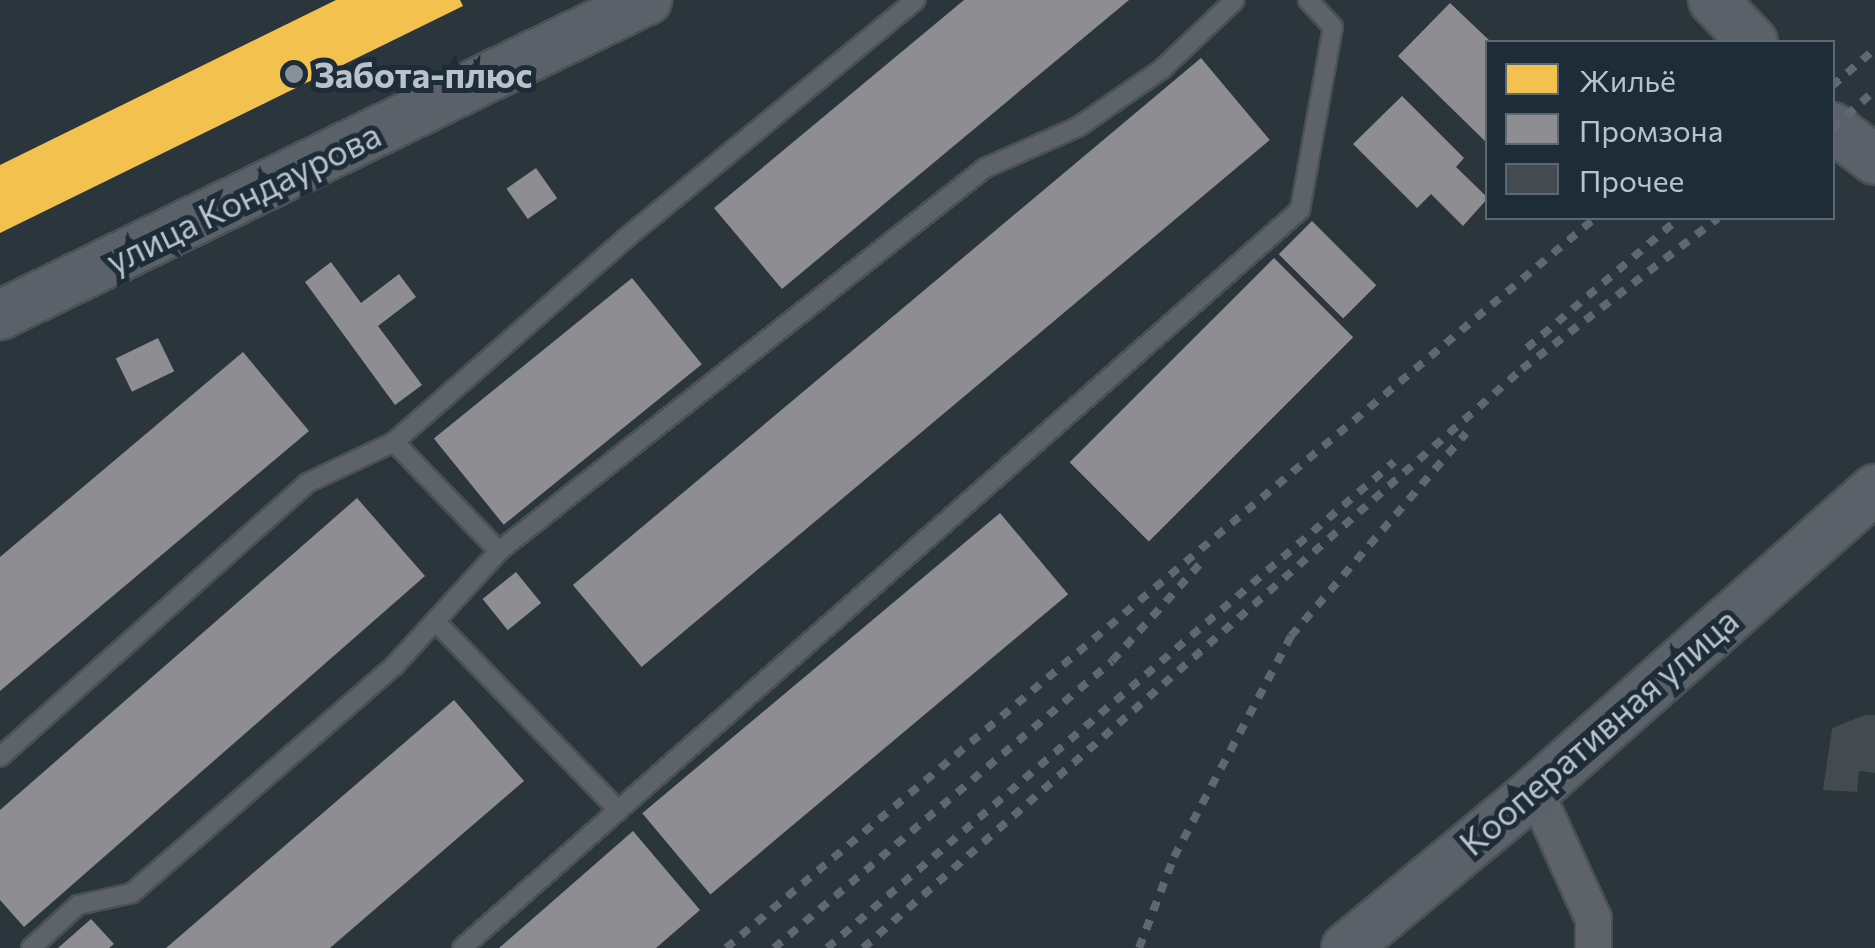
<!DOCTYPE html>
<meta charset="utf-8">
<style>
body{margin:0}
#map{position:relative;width:1875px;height:948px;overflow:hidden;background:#2b353c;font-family:Commissioner,sans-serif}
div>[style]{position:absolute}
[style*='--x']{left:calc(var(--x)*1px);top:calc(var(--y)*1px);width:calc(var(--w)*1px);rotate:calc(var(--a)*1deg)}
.homes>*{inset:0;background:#f2c14e}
.industry>*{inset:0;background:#8d8d92;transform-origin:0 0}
.building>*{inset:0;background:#434a50}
.roads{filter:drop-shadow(2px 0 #4a5156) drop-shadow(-2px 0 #4a5156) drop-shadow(0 2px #4a5156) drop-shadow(0 -2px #4a5156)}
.lane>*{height:18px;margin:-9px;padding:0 9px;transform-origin:9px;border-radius:9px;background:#5d6369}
.street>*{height:35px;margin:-17.5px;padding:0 17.5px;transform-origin:17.5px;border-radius:17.5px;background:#5d6369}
.secondary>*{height:48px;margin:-24px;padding:0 24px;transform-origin:24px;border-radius:24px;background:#5b6168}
.rail>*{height:8px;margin-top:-4px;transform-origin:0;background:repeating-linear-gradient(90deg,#60676e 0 10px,transparent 0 20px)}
.dots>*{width:28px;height:28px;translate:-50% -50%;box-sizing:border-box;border:5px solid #1e2c37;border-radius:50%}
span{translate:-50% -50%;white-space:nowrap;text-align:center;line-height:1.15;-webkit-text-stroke:10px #1e2c37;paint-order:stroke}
.poi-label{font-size:35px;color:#b7c2cc;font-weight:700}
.left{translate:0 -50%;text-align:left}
.street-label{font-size:35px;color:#b7c2cc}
.legend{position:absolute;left:1485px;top:40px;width:350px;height:180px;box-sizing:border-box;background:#1e2c37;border:2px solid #5b6873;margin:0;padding:12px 18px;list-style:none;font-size:30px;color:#b7c2cc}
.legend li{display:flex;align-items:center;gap:20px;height:50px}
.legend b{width:50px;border:2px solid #5b6873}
</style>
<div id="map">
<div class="homes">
<div style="clip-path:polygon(336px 0,460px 0,463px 6px,0 233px,0 165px)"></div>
</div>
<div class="industry">
<div style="clip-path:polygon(964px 0,1129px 0,782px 289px,714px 208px)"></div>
<div style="clip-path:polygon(1450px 3px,1491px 42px,1488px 144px,1398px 56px)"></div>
<div style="left:1201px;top:58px;width:107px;height:820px;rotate:50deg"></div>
<div style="clip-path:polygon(1402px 96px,1464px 158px,1456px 167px,1488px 198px,1463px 226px,1431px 194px,1417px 208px,1353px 144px)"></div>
<div style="left:536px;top:168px;width:37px;height:36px;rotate:55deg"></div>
<div style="left:1312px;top:221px;width:91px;height:47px;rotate:45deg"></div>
<div style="left:1274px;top:258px;width:112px;height:289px;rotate:45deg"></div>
<div style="clip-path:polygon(331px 262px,361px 303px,399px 274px,416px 297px,378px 326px,422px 385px,395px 405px,305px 282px)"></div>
<div style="left:632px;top:278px;width:111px;height:255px;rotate:51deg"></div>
<div style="left:158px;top:338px;width:37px;height:47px;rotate:64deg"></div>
<div style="clip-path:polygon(243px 352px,309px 431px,0 691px,0 557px)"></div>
<div style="clip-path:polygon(357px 498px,425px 576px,24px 927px,0 900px,0 810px)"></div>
<div style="left:1000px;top:513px;width:106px;height:467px;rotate:50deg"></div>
<div style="left:516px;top:572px;width:40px;height:43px;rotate:51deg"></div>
<div style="clip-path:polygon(454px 700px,524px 781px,330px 948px,166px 948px)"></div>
<div style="clip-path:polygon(633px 831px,700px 910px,656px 948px,499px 948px)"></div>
<div style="clip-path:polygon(91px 919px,114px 944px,109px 948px,58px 948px)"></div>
</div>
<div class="building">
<div style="clip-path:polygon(1865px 715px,1875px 715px,1875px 773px,1859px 771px,1857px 792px,1823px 790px,1832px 728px)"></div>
</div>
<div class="roads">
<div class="lane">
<div style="--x:394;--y:442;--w:151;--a:46.1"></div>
<div style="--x:499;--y:551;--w:619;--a:-38.24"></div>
<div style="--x:985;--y:168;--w:102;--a:-23.8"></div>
<div style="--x:1078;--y:127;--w:102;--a:-34.6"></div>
<div style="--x:1162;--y:69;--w:100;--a:-43.4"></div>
<div style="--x:435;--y:621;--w:263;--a:45.9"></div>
<div style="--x:0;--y:757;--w:411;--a:-41.7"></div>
<div style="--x:307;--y:483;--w:96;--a:-25.2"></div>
<div style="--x:394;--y:442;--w:309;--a:-41.3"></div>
<div style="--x:626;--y:238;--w:375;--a:-39.4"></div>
<div style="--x:31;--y:948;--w:64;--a:-42.5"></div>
<div style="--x:78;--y:905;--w:55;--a:-12.5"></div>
<div style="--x:132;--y:893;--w:348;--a:-40.9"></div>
<div style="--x:395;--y:665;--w:154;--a:-47.6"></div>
<div style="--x:462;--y:948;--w:1117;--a:-41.37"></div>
<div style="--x:1300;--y:210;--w:186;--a:-79.8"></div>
<div style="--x:1333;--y:27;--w:37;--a:-133"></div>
</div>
<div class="street">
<div style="--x:1535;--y:791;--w:140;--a:65.5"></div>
<div style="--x:1593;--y:918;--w:30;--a:90"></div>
</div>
<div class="secondary">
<div style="--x:1713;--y:0;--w:58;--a:46.4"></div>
<div style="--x:1832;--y:127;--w:54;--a:37.5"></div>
<div style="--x:0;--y:315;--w:720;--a:-25.96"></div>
<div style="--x:1346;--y:948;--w:246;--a:-39.7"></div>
<div style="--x:1535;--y:791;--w:455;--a:-41.6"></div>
</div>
</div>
<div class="rail">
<div style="--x:1832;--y:86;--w:57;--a:-40.7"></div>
<div style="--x:1832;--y:129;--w:58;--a:-42.2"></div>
<div style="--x:1527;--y:348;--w:200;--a:-40.5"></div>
<div style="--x:726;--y:948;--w:1135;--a:-40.03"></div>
<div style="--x:774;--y:948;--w:443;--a:-40.3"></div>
<div style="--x:1112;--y:661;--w:130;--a:-47.8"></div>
<div style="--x:827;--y:948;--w:747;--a:-40.6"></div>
<div style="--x:863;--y:948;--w:877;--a:-41.3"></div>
<div style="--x:1522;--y:369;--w:247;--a:-37.6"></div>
<div style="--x:1139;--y:948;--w:97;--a:-69"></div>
<div style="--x:1174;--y:857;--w:250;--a:-62.1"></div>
<div style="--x:1291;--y:636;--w:268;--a:-49.2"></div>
</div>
<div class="dots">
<div style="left:294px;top:74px;background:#86919a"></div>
</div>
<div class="poi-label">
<span class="left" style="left:314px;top:74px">Забота-плюс</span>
</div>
<div class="street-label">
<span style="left:243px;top:197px;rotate:-26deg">улица Кондаурова</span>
<span style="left:1598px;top:731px;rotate:-41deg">Кооперативная улица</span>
</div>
<ul class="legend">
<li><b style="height:28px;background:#f2c14e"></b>Жильё</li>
<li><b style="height:28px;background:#8d8d92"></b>Промзона</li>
<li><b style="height:28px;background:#434a50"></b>Прочее</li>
</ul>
</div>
